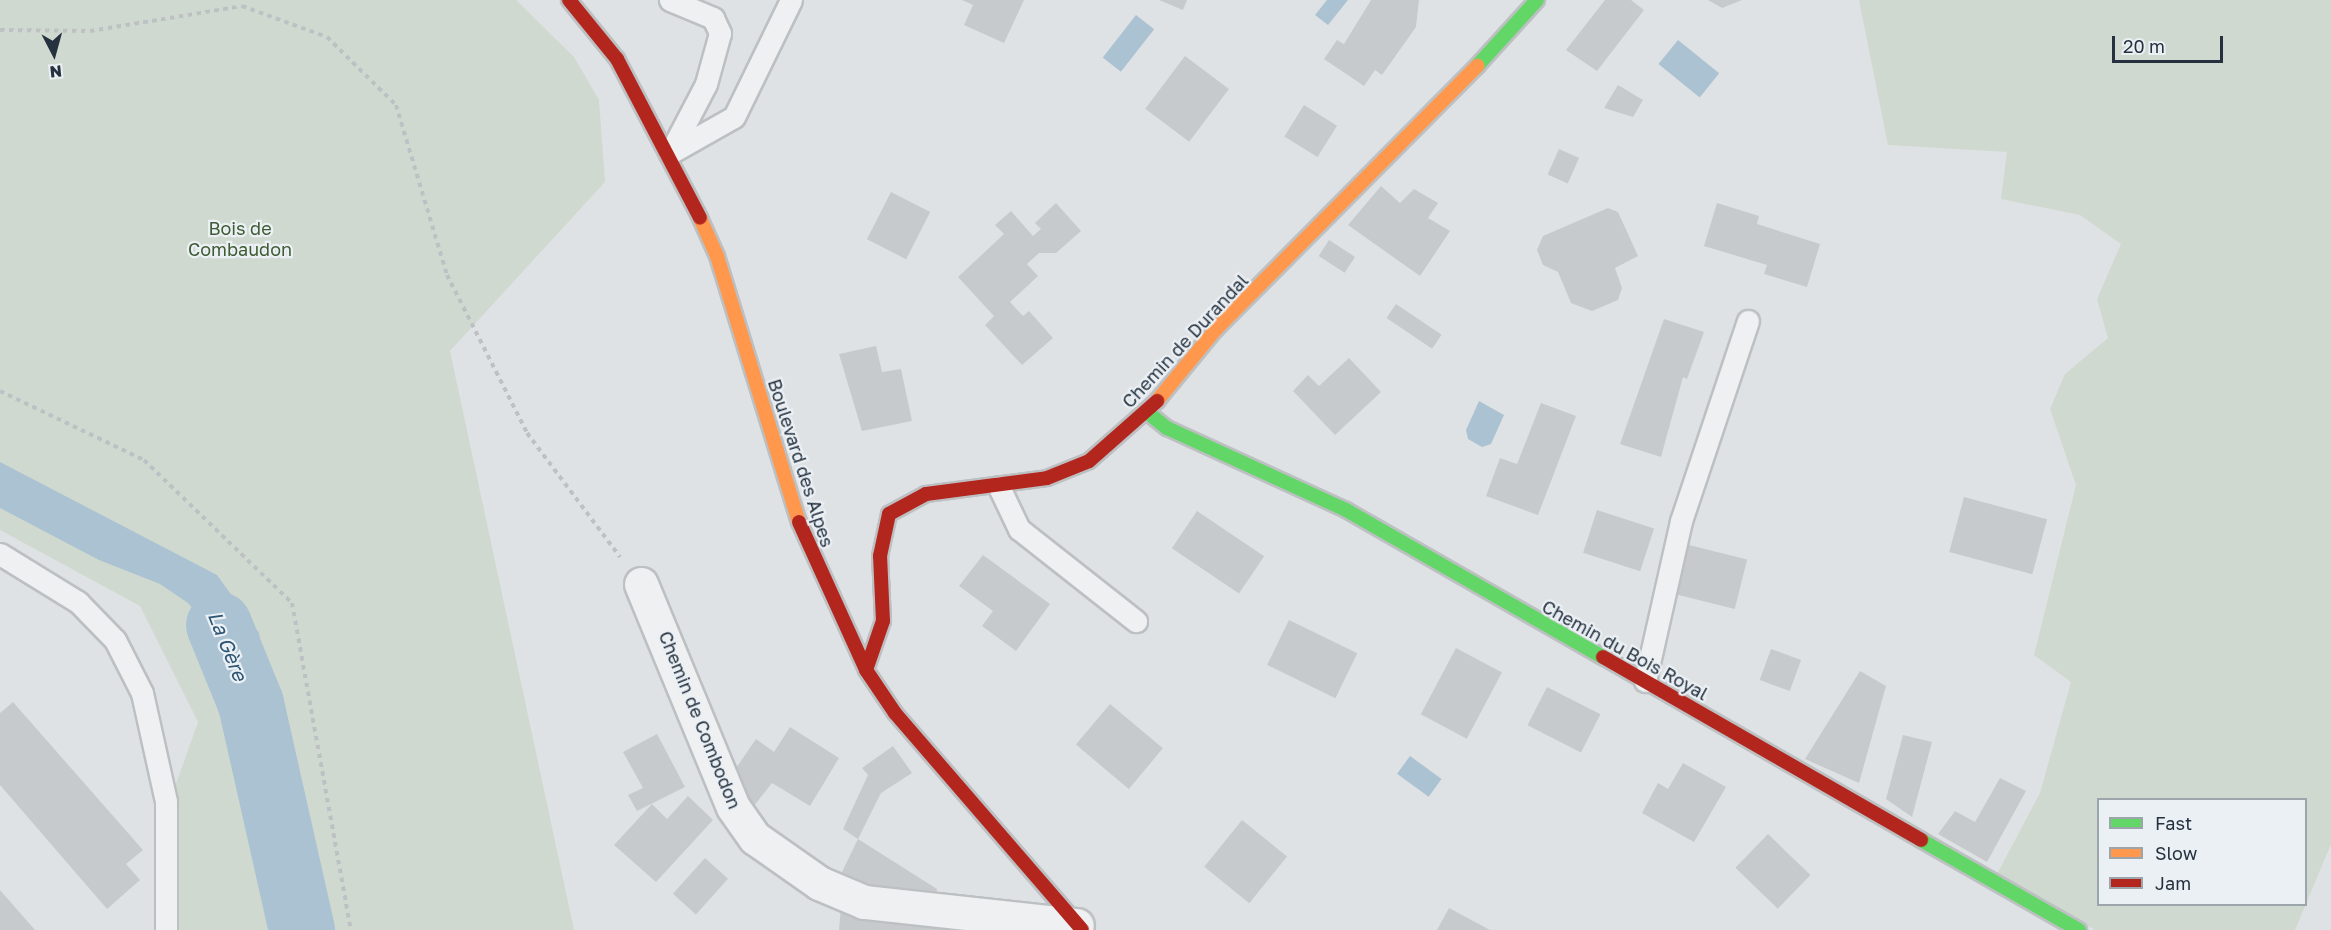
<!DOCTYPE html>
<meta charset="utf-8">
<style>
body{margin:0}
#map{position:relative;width:2331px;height:930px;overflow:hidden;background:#dfe2e4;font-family:"Golos Text",sans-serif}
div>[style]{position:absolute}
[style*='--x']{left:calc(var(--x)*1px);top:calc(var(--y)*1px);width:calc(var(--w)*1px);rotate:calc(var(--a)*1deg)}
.green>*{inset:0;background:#d0d9cf}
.water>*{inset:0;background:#aac2d2;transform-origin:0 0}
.river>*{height:66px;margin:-33px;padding:0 33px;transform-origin:33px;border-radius:33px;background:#aac2d2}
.building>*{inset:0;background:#c7cacc;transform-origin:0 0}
.path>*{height:4px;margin-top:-2px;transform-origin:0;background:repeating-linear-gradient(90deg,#bec1c4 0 4.5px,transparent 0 9px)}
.roads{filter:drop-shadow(2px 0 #bdc0c2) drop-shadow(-2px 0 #bdc0c2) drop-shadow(0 2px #bdc0c2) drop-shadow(0 -2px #bdc0c2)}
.lane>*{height:21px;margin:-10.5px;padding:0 10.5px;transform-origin:10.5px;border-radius:10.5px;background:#eef0f1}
.street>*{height:33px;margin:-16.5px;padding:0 16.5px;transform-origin:16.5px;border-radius:16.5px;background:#eef0f1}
.fast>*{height:14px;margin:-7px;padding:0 7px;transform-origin:7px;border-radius:7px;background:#63d668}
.slow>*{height:14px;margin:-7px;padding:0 7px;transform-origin:7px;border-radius:7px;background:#ff974d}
.jam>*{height:14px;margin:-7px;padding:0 7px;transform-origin:7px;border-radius:7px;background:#b3261e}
span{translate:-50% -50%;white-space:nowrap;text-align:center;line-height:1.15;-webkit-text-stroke:4.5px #ebf0f5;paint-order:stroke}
.park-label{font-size:18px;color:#3e5b31}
.street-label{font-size:18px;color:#25313e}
.water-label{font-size:20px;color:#2d5574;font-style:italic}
.legend{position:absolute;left:2097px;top:798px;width:210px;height:108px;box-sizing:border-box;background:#ebf0f5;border:2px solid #9ca4ac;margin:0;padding:8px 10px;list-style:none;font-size:18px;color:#25313e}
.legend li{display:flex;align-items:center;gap:12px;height:30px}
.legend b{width:30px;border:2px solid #9ca4ac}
.north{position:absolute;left:24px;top:24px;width:60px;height:60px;-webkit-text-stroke:4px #ebf0f5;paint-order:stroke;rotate:174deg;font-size:16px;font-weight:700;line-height:24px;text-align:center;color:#25313e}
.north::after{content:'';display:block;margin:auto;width:21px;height:27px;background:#25313e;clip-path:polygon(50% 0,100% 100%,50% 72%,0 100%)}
.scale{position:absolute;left:2112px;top:36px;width:111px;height:27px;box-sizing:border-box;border:3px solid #25313e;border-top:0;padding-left:8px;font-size:18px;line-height:21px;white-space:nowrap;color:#25313e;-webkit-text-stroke:4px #ebf0f5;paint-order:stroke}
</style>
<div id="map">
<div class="green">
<div style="clip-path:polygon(0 0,516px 0,574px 57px,599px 100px,605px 182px,450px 351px,574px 930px,169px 930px,165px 815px,198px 722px,140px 606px,0 530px)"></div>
<div style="clip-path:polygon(evenodd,1859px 0,2331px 0,2331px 844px,2295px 930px,2095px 930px,1997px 874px,2040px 793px,2071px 682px,2034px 655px,2076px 485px,2050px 409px,2065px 374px,2108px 338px,2097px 299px,2121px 244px,2080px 215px,2001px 199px,2007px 152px,1888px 145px,1859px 0,2098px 800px,2306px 800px,2306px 904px,2098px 904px,2098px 800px)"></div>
</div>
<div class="water">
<div style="clip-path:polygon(1327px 0,1348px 0,1328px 25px,1315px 15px)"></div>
<div style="left:1136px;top:15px;width:23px;height:54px;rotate:38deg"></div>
<div style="left:1678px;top:40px;width:53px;height:31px;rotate:39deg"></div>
<div style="clip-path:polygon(1479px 401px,1504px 415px,1491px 444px,1482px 447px,1468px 439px,1466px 430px)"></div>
<div style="clip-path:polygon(0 462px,217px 575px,259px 633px,270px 708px,224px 713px,232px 680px,212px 631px,188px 603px,160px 584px,99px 560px,0 508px)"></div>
<div style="left:1410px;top:756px;width:39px;height:22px;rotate:36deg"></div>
</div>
<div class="river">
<div style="--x:219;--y:625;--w:85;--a:67.9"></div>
<div style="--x:251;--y:704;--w:232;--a:77.3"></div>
</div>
<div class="building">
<div style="clip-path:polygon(962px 0,1024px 0,1004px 43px,964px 25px,973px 5px)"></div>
<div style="clip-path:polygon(1159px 0,1187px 0,1183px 10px)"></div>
<div style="clip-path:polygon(1371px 0,1419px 0,1416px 27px,1382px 75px,1375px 70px,1364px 86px,1324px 59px,1337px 40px,1344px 44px)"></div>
<div style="clip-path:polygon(1605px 0,1631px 0,1644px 10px,1597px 71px,1566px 50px)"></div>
<div style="clip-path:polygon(1708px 0,1742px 0,1722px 8px)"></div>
<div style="left:1185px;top:56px;width:55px;height:66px;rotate:37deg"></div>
<div style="clip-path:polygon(1618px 85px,1643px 100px,1633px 117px,1604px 108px)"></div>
<div style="left:1304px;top:105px;width:39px;height:37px;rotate:32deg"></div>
<div style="left:1559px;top:149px;width:22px;height:28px;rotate:24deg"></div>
<div style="clip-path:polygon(1381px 186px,1400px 203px,1414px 189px,1438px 203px,1428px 218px,1450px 231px,1420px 276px,1348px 225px)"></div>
<div style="left:891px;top:192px;width:44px;height:53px;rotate:27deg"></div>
<div style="clip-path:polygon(1056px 203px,1081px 231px,1056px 253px,1039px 253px,1027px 264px,1038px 276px,1010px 302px,1023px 316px,1029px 311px,1053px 338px,1022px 365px,985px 325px,994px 316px,958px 277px,1004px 234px,995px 225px,1011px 211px,1033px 236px,1041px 229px,1035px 223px)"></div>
<div style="clip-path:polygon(1717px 203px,1759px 216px,1757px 224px,1820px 244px,1807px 287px,1764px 274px,1767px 265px,1704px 246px)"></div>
<div style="clip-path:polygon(1608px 208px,1618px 212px,1638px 256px,1615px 268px,1622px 288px,1618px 300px,1592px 311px,1571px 303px,1558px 272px,1543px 265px,1537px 250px,1543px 236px)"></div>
<div style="left:1329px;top:240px;width:31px;height:19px;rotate:33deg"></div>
<div style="left:1396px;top:304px;width:55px;height:17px;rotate:34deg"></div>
<div style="clip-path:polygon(1664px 319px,1704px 332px,1687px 379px,1683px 377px,1661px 457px,1620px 444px)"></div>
<div style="clip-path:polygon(876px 346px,882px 372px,901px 369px,912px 421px,862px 431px,839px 354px)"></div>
<div style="clip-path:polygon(1349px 358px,1381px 392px,1335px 435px,1293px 391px,1308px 375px,1319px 386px)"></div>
<div style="clip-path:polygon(1541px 403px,1576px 416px,1538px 515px,1486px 496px,1500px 458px,1517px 464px)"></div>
<div style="left:1964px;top:497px;width:86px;height:57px;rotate:15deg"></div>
<div style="left:1597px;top:510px;width:60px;height:45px;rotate:18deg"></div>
<div style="left:1197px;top:511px;width:81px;height:45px;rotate:34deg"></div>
<div style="left:1685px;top:544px;width:64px;height:51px;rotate:14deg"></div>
<div style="clip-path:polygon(983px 555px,1050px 604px,1016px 651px,982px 626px,993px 611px,959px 586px)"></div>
<div style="left:1289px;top:620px;width:76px;height:50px;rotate:26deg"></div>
<div style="left:1456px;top:648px;width:52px;height:75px;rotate:28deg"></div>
<div style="left:1771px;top:649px;width:32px;height:33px;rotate:20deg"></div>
<div style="clip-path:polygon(1860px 671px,1886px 686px,1859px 783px,1805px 759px)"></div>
<div style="left:1547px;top:687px;width:60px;height:43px;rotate:27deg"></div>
<div style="clip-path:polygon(13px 702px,143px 850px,126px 864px,140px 880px,107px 909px,0 785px,0 713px)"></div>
<div style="left:1110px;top:704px;width:69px;height:53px;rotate:40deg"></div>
<div style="clip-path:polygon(790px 727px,839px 758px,810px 806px,772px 783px,753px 807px,734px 771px,756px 739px,774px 752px)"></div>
<div style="clip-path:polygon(657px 734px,685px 787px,637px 811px,628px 795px,643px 788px,623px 752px)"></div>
<div style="clip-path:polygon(1903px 735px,1932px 742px,1912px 817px,1886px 799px)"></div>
<div style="clip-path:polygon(893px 746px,912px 773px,881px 793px,858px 839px,843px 829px,868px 775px,862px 768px)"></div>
<div style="clip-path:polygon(1683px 763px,1726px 787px,1694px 842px,1642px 813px,1658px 783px,1668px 789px)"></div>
<div style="clip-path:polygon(2000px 778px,2026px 791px,1987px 862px,1938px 834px,1955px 811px,1975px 822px)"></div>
<div style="clip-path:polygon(688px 796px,713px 820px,656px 882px,614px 845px,652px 804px,667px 819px)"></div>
<div style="left:1242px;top:820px;width:58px;height:60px;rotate:39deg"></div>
<div style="left:1768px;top:834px;width:59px;height:47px;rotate:44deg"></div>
<div style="clip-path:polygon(858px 839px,937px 889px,934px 900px,866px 892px,840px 876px)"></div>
<div style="left:705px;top:858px;width:31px;height:48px;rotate:42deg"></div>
<div style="clip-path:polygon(0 890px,35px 930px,0 930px)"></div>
<div style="clip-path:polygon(841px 906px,974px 930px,839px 930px)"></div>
<div style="clip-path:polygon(1449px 908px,1490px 930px,1437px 930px)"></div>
</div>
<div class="path">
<div style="--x:0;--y:30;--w:90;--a:0.6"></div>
<div style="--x:90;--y:31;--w:154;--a:-9.3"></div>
<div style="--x:242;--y:6;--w:90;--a:20"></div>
<div style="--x:327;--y:37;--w:97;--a:44.6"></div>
<div style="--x:396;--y:105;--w:177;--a:73.3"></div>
<div style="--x:447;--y:275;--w:177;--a:63.1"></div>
<div style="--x:527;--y:433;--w:155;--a:53.1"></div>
<div style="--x:0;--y:391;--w:160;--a:25.6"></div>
<div style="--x:144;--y:460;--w:206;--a:44"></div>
<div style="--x:292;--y:603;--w:332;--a:79.8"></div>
</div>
<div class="roads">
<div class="lane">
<div style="--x:670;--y:0;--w:47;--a:22.7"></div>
<div style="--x:713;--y:18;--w:17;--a:65"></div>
<div style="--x:720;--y:33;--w:53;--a:105.4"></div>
<div style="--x:706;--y:84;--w:78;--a:117.6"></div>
<div style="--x:670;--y:153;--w:73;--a:-29.4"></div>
<div style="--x:734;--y:117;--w:130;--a:-64"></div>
<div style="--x:999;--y:487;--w:47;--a:64.5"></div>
<div style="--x:1019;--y:529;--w:149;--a:38.2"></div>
<div style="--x:0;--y:554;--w:92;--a:31.6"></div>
<div style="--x:78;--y:602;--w:53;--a:45.8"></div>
<div style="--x:115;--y:640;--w:59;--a:63"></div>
<div style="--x:142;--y:693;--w:111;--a:77.5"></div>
<div style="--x:166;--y:801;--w:129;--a:90"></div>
<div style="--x:1645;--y:681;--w:164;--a:-77.3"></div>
<div style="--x:1681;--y:521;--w:211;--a:-71.5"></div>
</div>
<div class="street">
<div style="--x:641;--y:584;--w:241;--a:67.6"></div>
<div style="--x:733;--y:807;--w:38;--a:55"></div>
<div style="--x:755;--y:838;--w:78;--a:35.1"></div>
<div style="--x:819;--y:883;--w:49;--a:22.9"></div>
<div style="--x:864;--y:902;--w:214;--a:6.2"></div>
</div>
<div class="fast">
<div style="--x:1477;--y:66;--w:89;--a:-47.7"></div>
<div style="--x:1147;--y:412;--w:26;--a:39"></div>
<div style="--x:1167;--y:428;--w:197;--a:24.6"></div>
<div style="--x:1346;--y:510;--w:296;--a:29.8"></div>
<div style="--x:1921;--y:840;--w:182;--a:29.7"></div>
</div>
<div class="slow">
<div style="--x:700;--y:218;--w:42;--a:65.9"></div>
<div style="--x:717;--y:256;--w:278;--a:72.9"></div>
<div style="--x:1157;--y:401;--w:93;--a:-50.7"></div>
<div style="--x:1216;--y:329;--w:371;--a:-45.2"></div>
</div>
<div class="jam">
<div style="--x:569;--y:0;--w:76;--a:50.9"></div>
<div style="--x:617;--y:59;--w:179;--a:62.4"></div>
<div style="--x:799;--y:522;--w:162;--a:65.6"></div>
<div style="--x:866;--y:670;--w:52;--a:56"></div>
<div style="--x:895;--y:713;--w:286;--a:49.2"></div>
<div style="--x:1603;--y:657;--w:367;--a:29.9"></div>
<div style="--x:866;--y:670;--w:52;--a:-70.9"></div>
<div style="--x:883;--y:621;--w:65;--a:-92.6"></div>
<div style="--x:880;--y:556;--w:43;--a:-77.9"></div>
<div style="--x:889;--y:514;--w:42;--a:-28.4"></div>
<div style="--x:926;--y:494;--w:122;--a:-7.5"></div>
<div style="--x:1047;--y:478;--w:45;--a:-22"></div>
<div style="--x:1089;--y:461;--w:91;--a:-41.4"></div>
</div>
</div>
<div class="park-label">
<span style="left:240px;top:239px">Bois de<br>Combaudon</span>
</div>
<div class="street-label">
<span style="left:1185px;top:341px;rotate:-47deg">Chemin de Durandal</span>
<span style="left:801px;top:463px;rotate:72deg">Boulevard des Alpes</span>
<span style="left:1625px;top:650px;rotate:29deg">Chemin du Bois Royal</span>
<span style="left:700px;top:720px;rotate:68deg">Chemin de Combodon</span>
</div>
<div class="water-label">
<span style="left:228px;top:646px;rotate:68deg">La Gère</span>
</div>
<ul class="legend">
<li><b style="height:8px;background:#63d668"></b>Fast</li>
<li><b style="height:8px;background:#ff974d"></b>Slow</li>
<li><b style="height:8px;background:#b3261e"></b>Jam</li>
</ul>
<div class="north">N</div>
<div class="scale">20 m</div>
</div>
